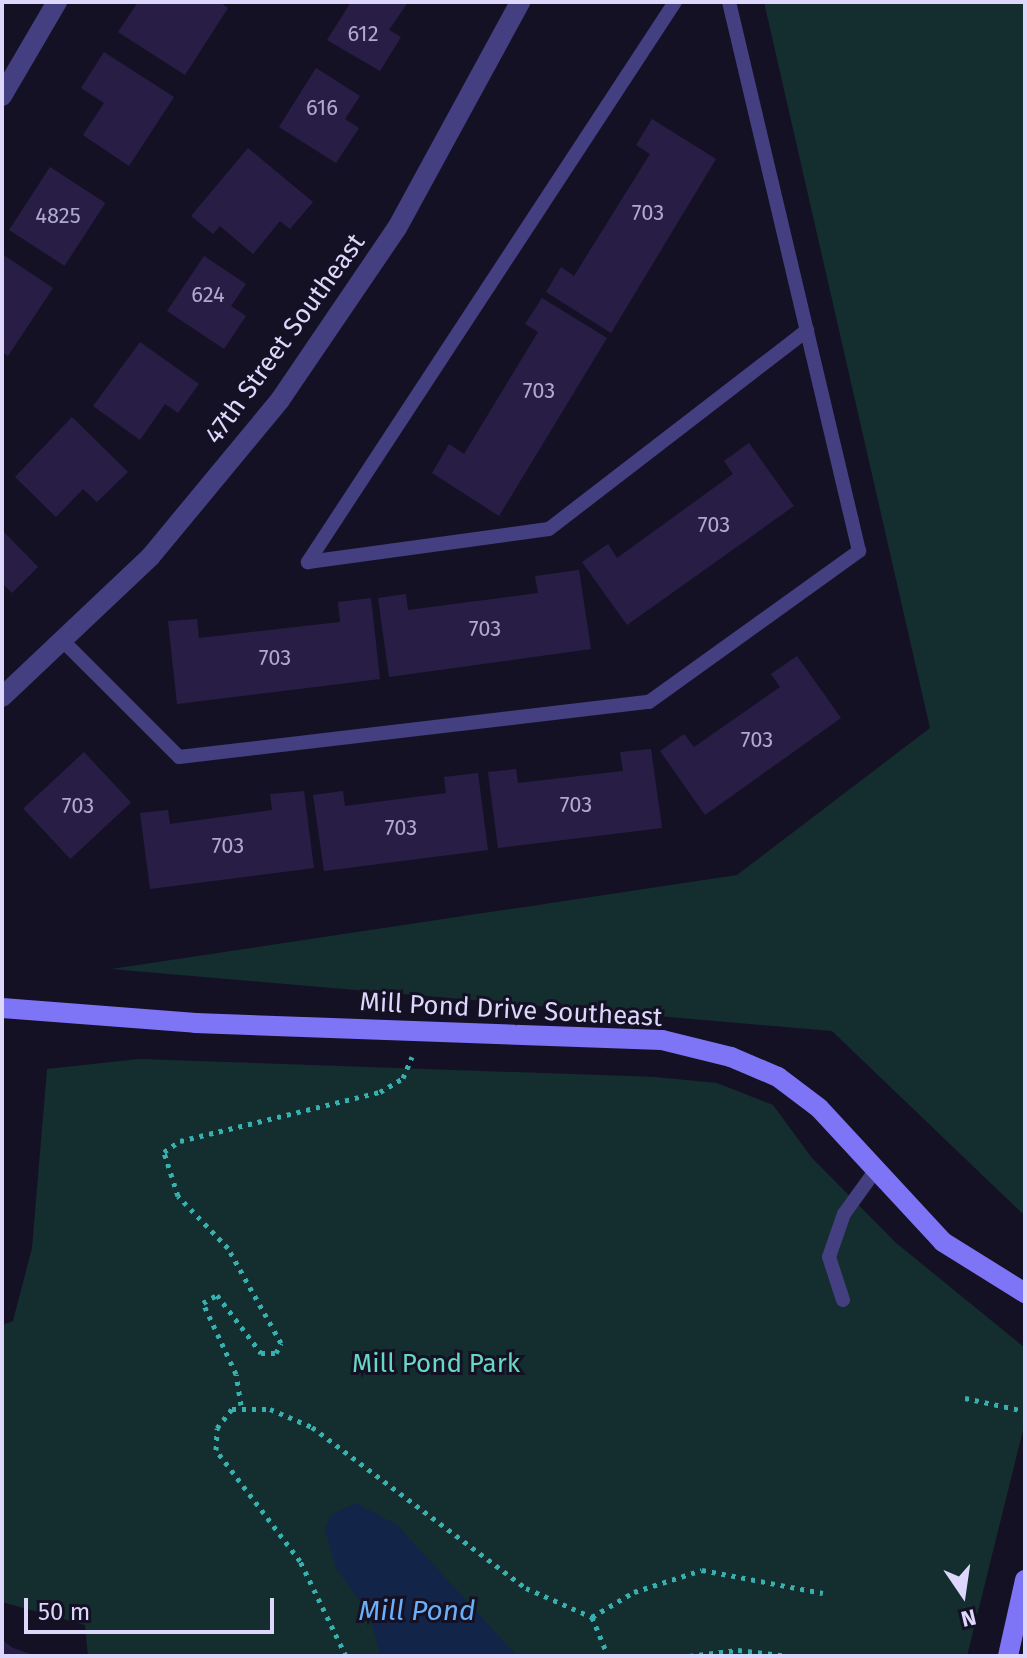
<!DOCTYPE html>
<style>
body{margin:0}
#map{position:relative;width:1027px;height:1658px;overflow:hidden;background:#151125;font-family:"Fira Sans",sans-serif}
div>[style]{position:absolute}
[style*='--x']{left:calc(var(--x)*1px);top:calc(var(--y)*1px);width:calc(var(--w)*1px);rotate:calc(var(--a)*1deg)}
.green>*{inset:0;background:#142e2f}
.water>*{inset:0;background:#122448}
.building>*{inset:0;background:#281e45;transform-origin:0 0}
.path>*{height:5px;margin-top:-2.5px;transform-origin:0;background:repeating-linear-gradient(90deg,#37b0af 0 4px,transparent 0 10px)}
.lane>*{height:14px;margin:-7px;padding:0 7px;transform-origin:7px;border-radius:7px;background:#443f81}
.street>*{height:20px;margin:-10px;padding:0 10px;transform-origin:10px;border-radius:10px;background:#443f81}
.secondary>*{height:20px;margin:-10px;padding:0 10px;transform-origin:10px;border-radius:10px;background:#7e74f6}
span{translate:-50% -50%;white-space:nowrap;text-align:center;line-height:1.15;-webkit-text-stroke:6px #151125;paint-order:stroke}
.number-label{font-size:22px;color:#b0a9ce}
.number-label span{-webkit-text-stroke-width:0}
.street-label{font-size:26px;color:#ddd7fc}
.park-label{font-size:26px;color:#67d8c2}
.water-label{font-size:28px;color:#6caff6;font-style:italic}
.frame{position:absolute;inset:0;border:4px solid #ddd7fc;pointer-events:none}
.north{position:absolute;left:923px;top:1554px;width:80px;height:80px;-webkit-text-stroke:6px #151125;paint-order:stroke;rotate:167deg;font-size:22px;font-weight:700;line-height:32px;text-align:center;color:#ddd7fc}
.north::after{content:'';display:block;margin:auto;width:28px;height:36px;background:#ddd7fc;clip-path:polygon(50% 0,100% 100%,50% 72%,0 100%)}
.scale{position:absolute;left:24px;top:1598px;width:250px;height:36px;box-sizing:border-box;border:4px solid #ddd7fc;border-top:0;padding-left:10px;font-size:24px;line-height:28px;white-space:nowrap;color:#ddd7fc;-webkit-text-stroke:6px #151125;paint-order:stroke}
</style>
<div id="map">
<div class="green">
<div style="clip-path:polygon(764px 2px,1025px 2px,1025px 1216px,832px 1031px,111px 969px,737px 875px,930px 728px)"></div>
<div style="clip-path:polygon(139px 1059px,655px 1077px,717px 1083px,773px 1105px,812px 1158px,895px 1242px,1025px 1348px,1025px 1422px,967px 1656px,88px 1656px,85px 1625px,2px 1602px,2px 1325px,13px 1321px,32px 1248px,47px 1069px)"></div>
</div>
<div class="water">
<div style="clip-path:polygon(356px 1503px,397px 1525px,517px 1656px,381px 1656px,368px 1612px,336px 1568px,325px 1530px,330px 1515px)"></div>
</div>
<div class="building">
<div style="clip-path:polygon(138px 2px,220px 2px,228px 8px,185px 75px,118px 32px)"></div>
<div style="clip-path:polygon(351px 2px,408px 2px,389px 30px,401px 37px,380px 71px,327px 40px)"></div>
<div style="clip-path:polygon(104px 52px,174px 97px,129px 166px,83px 135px,104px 103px,81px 88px)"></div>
<div style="clip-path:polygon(316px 68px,360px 96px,345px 119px,359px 128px,336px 163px,279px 127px)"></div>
<div style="clip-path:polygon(652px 119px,716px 159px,611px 333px,546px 292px,561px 267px,574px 276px,650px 154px,636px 145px)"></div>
<div style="clip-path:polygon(248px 148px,313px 202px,290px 229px,280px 221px,253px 254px,220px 226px,213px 234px,191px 216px)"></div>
<div style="left:50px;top:167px;width:66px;height:75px;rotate:33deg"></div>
<div style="clip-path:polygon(2px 254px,53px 288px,8px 356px,2px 352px)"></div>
<div style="clip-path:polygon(204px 256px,246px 284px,231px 306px,246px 316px,224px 349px,167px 311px)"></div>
<div style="clip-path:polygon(542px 298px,607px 338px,499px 516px,432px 473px,449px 444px,464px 454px,538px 332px,525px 324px)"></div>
<div style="clip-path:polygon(140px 342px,199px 384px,178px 413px,165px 404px,140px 440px,93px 406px)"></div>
<div style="clip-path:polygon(72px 417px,128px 472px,97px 502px,83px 489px,56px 517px,15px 477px)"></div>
<div style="clip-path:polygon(749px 443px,794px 506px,627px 625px,582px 562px,608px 544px,617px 558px,733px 474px,724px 461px)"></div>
<div style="clip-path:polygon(2px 530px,38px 567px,12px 593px,2px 583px)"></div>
<div style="clip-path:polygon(579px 570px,591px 649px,389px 677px,378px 598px,406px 594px,408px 610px,538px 593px,535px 576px)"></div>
<div style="clip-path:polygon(371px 598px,380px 679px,177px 704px,168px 621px,197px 619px,199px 638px,340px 622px,338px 602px)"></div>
<div style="clip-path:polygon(797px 656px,841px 718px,705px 815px,660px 751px,684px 734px,694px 747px,780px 687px,771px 674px)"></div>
<div style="clip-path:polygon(651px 749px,662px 828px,498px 848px,488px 772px,516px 769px,518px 783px,623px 771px,620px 752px)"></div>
<div style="left:84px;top:752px;width:69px;height:83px;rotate:47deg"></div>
<div style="clip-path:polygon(478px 773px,488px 850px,324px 871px,313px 795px,343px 791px,345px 806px,446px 793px,444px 777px)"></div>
<div style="clip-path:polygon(304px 791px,314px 868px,150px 889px,140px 813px,168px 810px,170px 824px,272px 810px,270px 794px)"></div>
<div style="clip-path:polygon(2px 1640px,13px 1648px,37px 1656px,2px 1656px)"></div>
</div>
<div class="path">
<div style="--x:965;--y:1398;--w:61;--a:12.2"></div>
<div style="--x:241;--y:1405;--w:31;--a:-99"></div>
<div style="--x:236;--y:1374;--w:78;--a:-114.9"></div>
<div style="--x:203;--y:1303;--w:16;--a:-30"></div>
<div style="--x:217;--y:1295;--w:73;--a:52.8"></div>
<div style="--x:261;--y:1353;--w:15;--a:0"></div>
<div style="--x:276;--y:1353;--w:11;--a:-63"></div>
<div style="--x:281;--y:1343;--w:109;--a:-119.2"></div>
<div style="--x:228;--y:1248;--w:72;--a:-133.9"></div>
<div style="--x:178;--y:1196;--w:46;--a:-107.7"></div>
<div style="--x:164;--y:1152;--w:19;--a:-35"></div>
<div style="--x:180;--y:1141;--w:206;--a:-13.8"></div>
<div style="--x:380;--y:1092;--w:27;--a:-31"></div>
<div style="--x:403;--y:1078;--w:23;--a:-67"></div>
<div style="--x:592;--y:1617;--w:49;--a:-30.8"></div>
<div style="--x:634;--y:1592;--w:71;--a:-17.9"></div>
<div style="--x:702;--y:1570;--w:123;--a:10.8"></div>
<div style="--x:346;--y:1656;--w:106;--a:-115.8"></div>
<div style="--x:300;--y:1561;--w:139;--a:-127.1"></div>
<div style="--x:216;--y:1450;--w:22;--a:-87"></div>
<div style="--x:217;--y:1428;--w:24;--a:-52"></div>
<div style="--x:232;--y:1409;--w:38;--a:0"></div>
<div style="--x:270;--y:1409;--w:46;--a:23.2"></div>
<div style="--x:312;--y:1427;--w:268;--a:37"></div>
<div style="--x:526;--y:1588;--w:72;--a:23.7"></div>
<div style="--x:592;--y:1617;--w:42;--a:67.7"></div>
<div style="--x:689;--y:1656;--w:49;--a:-7"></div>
<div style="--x:738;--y:1650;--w:51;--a:6.7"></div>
</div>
<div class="lane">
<div style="--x:675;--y:2;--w:670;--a:123.24"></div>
<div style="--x:308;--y:562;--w:243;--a:-7.8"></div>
<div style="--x:549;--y:529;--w:326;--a:-37.6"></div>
<div style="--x:62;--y:640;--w:165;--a:45"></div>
<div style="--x:179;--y:757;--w:473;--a:-6.7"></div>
<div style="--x:649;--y:702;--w:259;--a:-35.7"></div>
<div style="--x:859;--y:551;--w:564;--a:-103.32"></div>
<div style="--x:843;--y:1300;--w:45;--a:-108"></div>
<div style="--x:829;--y:1257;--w:46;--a:-70.8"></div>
<div style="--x:844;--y:1214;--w:53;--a:-54.2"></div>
</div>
<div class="street">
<div style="--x:2;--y:96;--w:109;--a:-59.7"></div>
<div style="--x:2;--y:697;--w:205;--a:-43.4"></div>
<div style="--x:151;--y:556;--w:202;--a:-50.4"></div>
<div style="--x:280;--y:400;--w:208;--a:-55.8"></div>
<div style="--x:397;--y:228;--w:257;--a:-61.4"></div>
</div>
<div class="secondary">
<div style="--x:2;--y:1008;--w:194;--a:4.4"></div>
<div style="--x:195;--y:1023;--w:467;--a:2.1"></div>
<div style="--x:662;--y:1040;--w:71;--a:13.8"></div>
<div style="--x:731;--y:1057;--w:51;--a:23.1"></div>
<div style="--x:778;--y:1077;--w:51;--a:37.1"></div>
<div style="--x:819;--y:1108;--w:183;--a:47.2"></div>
<div style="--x:943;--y:1242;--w:97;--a:31.9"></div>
<div style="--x:1008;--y:1656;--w:78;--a:-77.4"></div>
</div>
<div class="number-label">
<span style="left:363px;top:34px">612</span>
<span style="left:322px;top:108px">616</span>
<span style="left:648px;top:213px">703</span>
<span style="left:58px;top:216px">4825</span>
<span style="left:208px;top:295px">624</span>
<span style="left:539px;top:391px">703</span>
<span style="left:714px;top:525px">703</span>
<span style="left:485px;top:629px">703</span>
<span style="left:275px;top:658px">703</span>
<span style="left:757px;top:740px">703</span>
<span style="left:576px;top:805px">703</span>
<span style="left:78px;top:806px">703</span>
<span style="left:401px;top:828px">703</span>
<span style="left:228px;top:846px">703</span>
</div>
<div class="street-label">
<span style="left:285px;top:339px;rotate:-54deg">47th Street Southeast</span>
<span style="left:511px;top:1010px;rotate:3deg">Mill Pond Drive Southeast</span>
</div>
<div class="park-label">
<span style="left:436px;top:1364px">Mill Pond Park</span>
</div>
<div class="water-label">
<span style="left:417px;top:1611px">Mill Pond</span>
</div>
<div class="frame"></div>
<div class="north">N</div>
<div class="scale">50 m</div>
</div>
